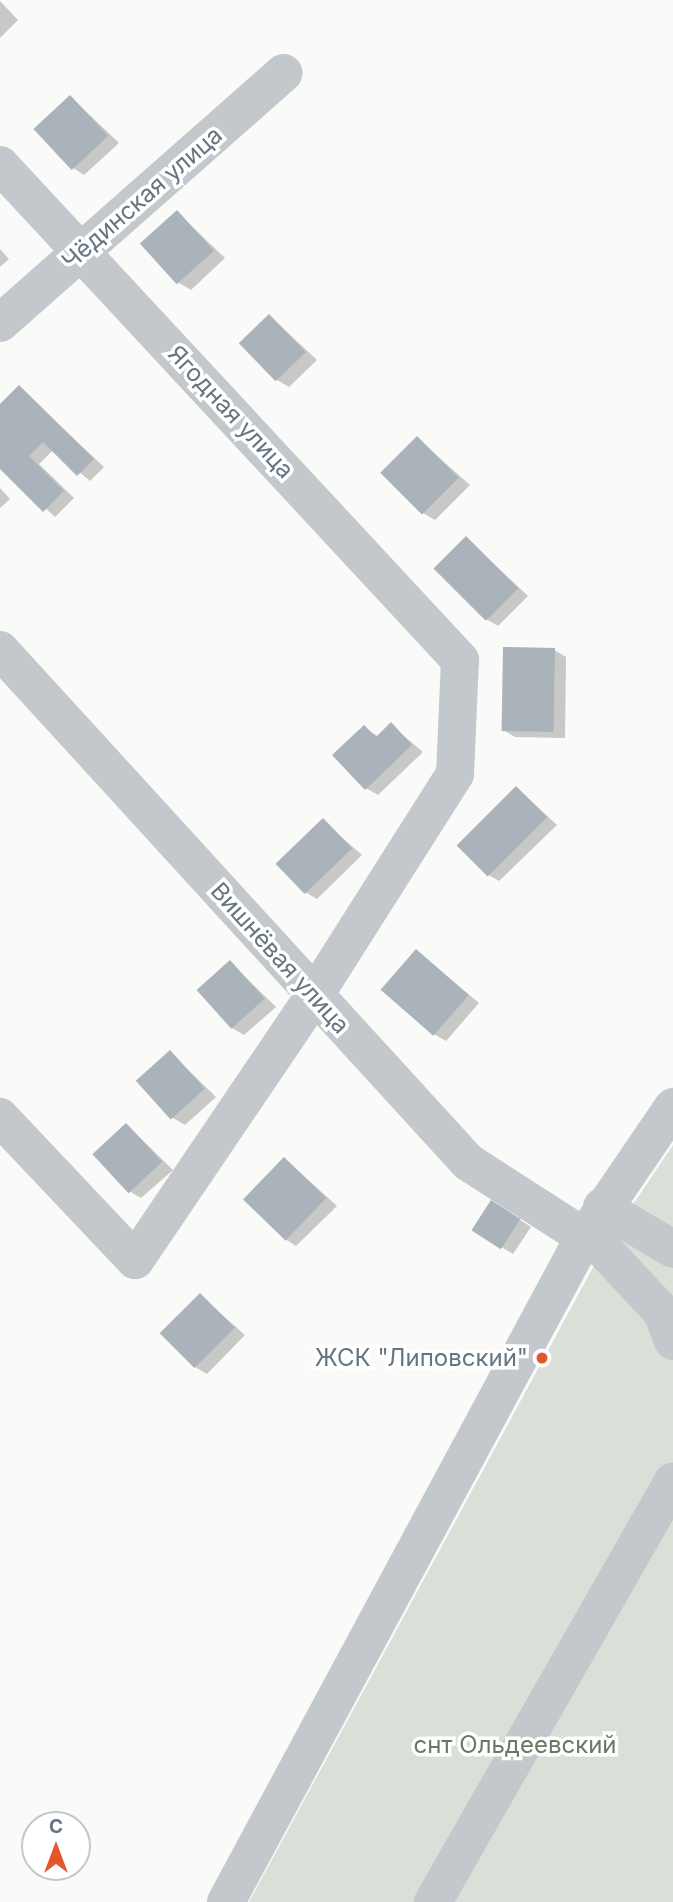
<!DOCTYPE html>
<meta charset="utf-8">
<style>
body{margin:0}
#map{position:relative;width:673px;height:1902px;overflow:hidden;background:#fafaf8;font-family:Inter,sans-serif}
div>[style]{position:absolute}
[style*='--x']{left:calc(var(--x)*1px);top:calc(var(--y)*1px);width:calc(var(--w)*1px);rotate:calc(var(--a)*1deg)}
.green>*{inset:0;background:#dadfd7}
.shadow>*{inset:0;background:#0003}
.building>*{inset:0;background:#aab3b9;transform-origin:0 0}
.minor>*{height:38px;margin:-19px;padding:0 19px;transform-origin:19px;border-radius:19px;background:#c3c8cc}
.dots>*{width:19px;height:19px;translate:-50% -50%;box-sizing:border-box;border:4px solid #fff;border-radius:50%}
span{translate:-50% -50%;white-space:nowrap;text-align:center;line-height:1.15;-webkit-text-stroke:7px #fff;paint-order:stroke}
.street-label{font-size:24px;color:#657683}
.poi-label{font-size:24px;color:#657683}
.right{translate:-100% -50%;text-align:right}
.park-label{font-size:24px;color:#687a64}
.north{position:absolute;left:21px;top:1811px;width:70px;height:70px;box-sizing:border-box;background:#fff;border:2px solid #c1c8cd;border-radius:50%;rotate:0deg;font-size:19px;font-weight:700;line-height:28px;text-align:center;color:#657683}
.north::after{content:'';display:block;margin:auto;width:24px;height:32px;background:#e4572e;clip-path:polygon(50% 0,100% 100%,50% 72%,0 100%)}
</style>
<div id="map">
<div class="green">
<div style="clip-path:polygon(673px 1145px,673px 1902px,249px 1902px,603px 1249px)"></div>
</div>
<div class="shadow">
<div style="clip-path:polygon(0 1px,18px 20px,0 38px)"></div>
<div style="clip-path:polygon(71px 97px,119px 143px,84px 175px,73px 168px)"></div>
<div style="clip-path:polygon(177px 212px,225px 258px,191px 290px,179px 283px)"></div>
<div style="clip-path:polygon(0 249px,9px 259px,0 267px)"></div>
<div style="clip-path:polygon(270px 316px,317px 360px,289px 387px,277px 380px)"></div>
<div style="clip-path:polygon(19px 387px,104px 467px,90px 481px,53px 450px,39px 464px,74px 498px,55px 517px,0 467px,0 406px)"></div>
<div style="clip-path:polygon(417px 438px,470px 485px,435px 520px,423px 513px)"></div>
<div style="clip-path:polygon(0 488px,10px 499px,0 508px)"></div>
<div style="clip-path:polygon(466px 538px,528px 596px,498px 626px,486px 619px)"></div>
<div style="clip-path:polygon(554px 650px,566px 657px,565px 738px,515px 737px,503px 730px)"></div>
<div style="clip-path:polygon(391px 725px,423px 752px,378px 795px,366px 788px,365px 728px,379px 737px)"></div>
<div style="clip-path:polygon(517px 788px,557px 825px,499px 881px,487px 874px)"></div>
<div style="clip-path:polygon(323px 821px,362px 855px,317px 899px,305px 892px)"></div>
<div style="clip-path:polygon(416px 951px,479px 1003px,446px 1041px,434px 1034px)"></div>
<div style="clip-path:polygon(230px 962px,276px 1007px,244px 1035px,232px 1028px)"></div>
<div style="clip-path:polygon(170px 1052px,216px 1097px,185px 1125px,173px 1118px)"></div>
<div style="clip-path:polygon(127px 1125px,173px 1170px,141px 1198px,129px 1191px)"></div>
<div style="clip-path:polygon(285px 1159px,337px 1206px,296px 1246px,285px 1239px)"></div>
<div style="clip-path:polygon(504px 1209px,531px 1227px,513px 1254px,474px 1230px)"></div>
<div style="clip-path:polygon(200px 1295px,245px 1335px,207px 1374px,195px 1367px)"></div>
</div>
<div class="building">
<div style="left:70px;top:95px;width:56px;height:50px;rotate:47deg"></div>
<div style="left:177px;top:210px;width:55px;height:50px;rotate:48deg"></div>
<div style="left:269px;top:314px;width:53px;height:42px;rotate:46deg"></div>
<div style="clip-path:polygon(19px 385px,94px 459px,77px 476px,43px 442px,29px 456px,64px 491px,43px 512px,0 469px,0 404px)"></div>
<div style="left:417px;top:436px;width:59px;height:52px;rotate:45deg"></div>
<div style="left:466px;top:536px;width:74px;height:46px;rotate:45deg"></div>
<div style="left:503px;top:647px;width:52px;height:84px;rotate:1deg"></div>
<div style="clip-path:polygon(391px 722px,412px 745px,365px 790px,332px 755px,364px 725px,376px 737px)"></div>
<div style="left:516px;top:786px;width:44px;height:84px;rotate:45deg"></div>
<div style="left:323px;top:818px;width:42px;height:66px;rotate:46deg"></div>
<div style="left:416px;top:949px;width:70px;height:54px;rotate:41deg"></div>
<div style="left:230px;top:960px;width:52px;height:45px;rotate:48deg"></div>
<div style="left:170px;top:1050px;width:52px;height:46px;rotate:48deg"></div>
<div style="left:126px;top:1123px;width:53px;height:46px;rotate:47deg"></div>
<div style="left:284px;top:1157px;width:59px;height:59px;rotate:44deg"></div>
<div style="left:491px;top:1200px;width:35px;height:36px;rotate:33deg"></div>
<div style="left:200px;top:1293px;width:49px;height:57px;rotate:45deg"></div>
</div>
<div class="minor">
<div style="--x:0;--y:165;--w:676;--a:47.1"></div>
<div style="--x:460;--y:660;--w:114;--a:92.5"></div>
<div style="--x:455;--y:774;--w:263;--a:122.4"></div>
<div style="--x:314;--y:996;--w:319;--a:124.1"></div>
<div style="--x:135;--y:1260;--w:197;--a:-133.4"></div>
<div style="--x:0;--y:323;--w:378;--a:-41.4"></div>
<div style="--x:0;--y:650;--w:694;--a:47.57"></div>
<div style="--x:468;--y:1162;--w:161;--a:32.8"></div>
<div style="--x:603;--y:1249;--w:86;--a:46.9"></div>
<div style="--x:662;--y:1312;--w:31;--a:69"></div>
<div style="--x:602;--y:1207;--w:82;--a:30.6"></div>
<div style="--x:226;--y:1902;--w:753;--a:-61.7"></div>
<div style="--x:583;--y:1239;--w:160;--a:-55.7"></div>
<div style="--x:433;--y:1902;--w:484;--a:-60.3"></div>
</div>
<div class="dots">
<div style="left:542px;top:1358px;background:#e4572e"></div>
</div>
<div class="street-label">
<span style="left:142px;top:198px;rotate:-41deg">Чёдинская улица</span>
<span style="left:231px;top:412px;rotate:47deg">Ягодная улица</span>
<span style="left:280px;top:958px;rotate:48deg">Вишнёвая улица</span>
</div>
<div class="poi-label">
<span class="right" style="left:528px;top:1358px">ЖСК "Липовский"</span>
</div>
<div class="park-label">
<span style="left:515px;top:1745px">снт Ольдеевский</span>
</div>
<div class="north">С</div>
</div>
